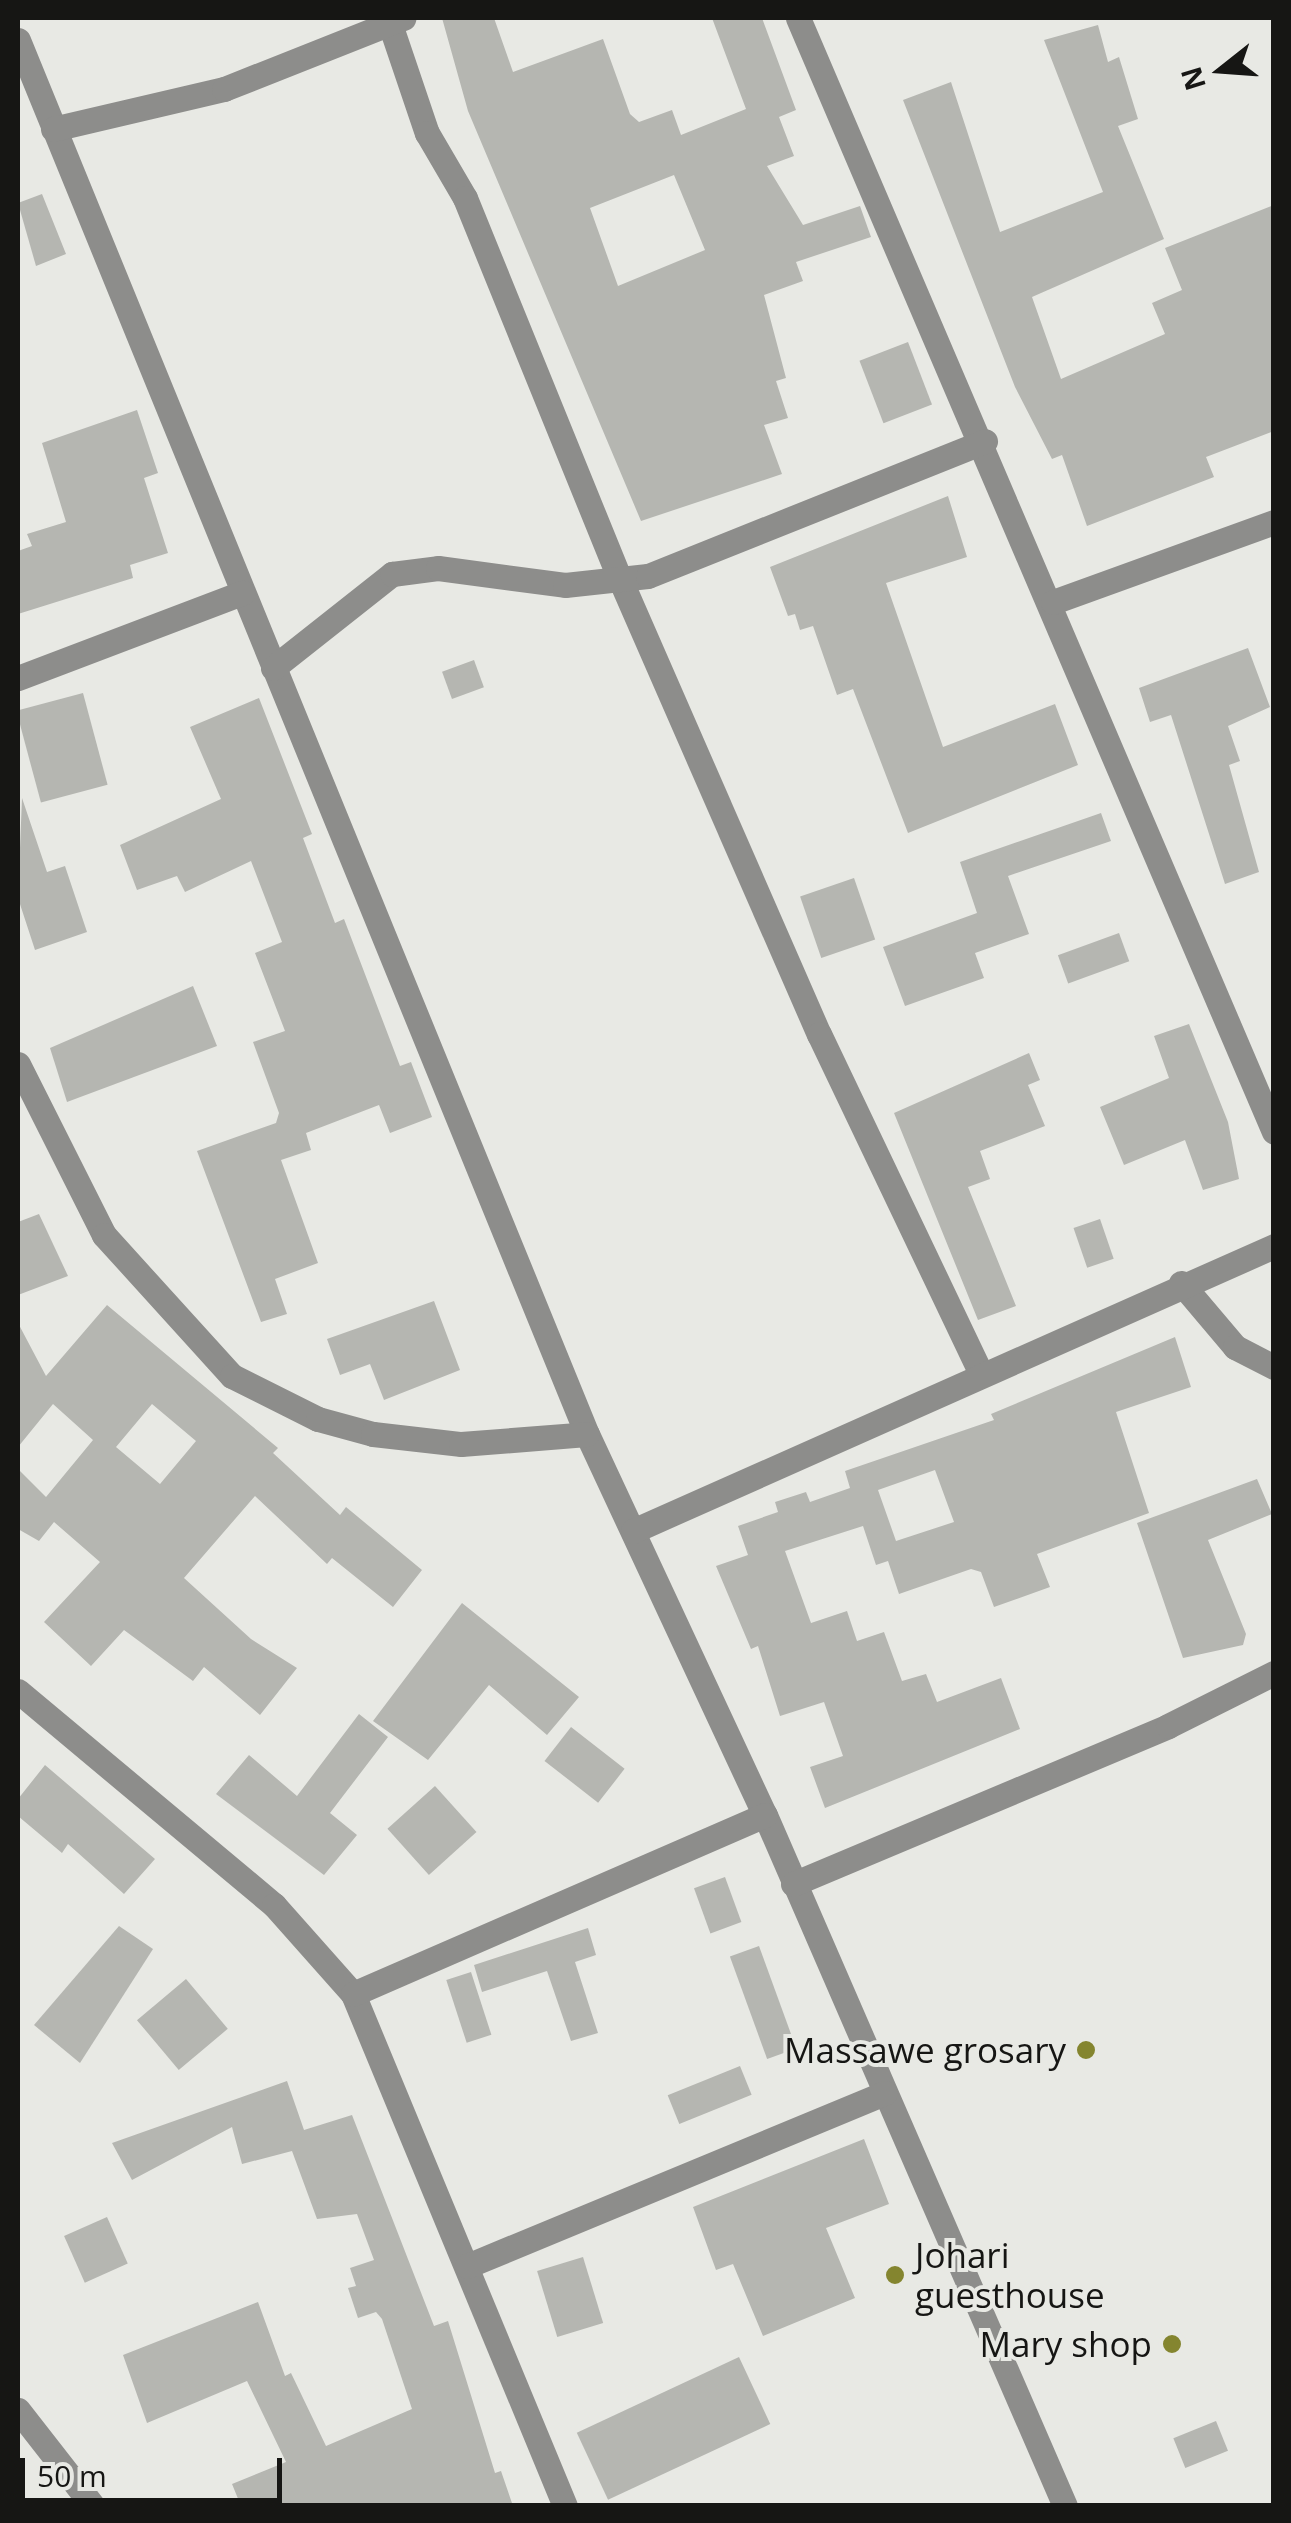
<!DOCTYPE html>
<style>
body{margin:0}
#map{position:relative;width:1291px;height:2523px;overflow:hidden;background:#e8e9e4;font-family:"Open Sans",sans-serif}
div>[style]{position:absolute}
[style*='--x']{left:calc(var(--x)*1px);top:calc(var(--y)*1px);width:calc(var(--w)*1px);rotate:calc(var(--a)*1deg)}
.building>*{inset:0;background:#b5b6b1;transform-origin:0 0}
.minor>*{height:25px;margin:-12.5px;padding:0 12.5px;transform-origin:12.5px;border-radius:12.5px;background:#8d8d8b}
.dots>*{width:28px;height:28px;translate:-50% -50%;box-sizing:border-box;border:5px solid #e8e9e4;border-radius:50%}
span{translate:-50% -50%;white-space:nowrap;text-align:center;line-height:1.15;-webkit-text-stroke:8px #e8e9e4;paint-order:stroke}
.poi-label{font-size:35px;color:#161614}
.right{translate:-100% -50%;text-align:right}
.left{translate:0 -50%;text-align:left}
.frame{position:absolute;inset:0;border:20px solid #161614;pointer-events:none}
.north{position:absolute;left:1171px;top:20px;width:100px;height:100px;-webkit-text-stroke:8px #e8e9e4;paint-order:stroke;rotate:253deg;font-size:28px;font-weight:700;line-height:40px;text-align:center;color:#161614}
.north::after{content:'';display:block;margin:auto;width:35px;height:45px;background:#161614;clip-path:polygon(50% 0,100% 100%,50% 72%,0 100%)}
.scale{position:absolute;left:20px;top:2458px;width:262px;height:45px;box-sizing:border-box;border:5px solid #161614;border-top:0;padding-left:12px;font-size:30px;line-height:35px;white-space:nowrap;color:#161614;-webkit-text-stroke:8px #e8e9e4;paint-order:stroke}
</style>
<div id="map">
<div class="building">
<div style="clip-path:polygon(evenodd,442px 18px,494px 18px,513px 72px,603px 39px,630px 114px,639px 122px,672px 110px,681px 135px,746px 109px,712px 18px,762px 18px,796px 110px,779px 117px,794px 156px,767px 166px,803px 225px,860px 206px,871px 237px,796px 262px,803px 281px,764px 295px,786px 378px,776px 381px,788px 418px,764px 425px,782px 474px,641px 521px,468px 111px,442px 18px,674px 175px,705px 250px,618px 286px,590px 208px,674px 175px)"></div>
<div style="clip-path:polygon(1098px 25px,1108px 62px,1119px 57px,1138px 119px,1118px 126px,1164px 239px,1032px 297px,1061px 379px,1165px 334px,1152px 303px,1182px 290px,1165px 248px,1274px 205px,1274px 431px,1206px 457px,1214px 477px,1087px 526px,1062px 455px,1052px 459px,1015px 387px,903px 100px,951px 82px,1000px 232px,1103px 192px,1044px 40px)"></div>
<div style="clip-path:polygon(42px 194px,66px 254px,36px 266px,18px 203px)"></div>
<div style="left:908px;top:342px;width:67px;height:52px;rotate:69deg"></div>
<div style="clip-path:polygon(137px 410px,158px 473px,144px 478px,168px 553px,130px 565px,133px 578px,18px 614px,18px 551px,32px 546px,27px 534px,66px 522px,42px 443px)"></div>
<div style="clip-path:polygon(948px 496px,967px 557px,886px 583px,943px 747px,1055px 704px,1078px 765px,908px 833px,853px 689px,837px 695px,813px 626px,800px 630px,795px 614px,788px 616px,770px 567px)"></div>
<div style="clip-path:polygon(1248px 648px,1270px 707px,1228px 726px,1240px 761px,1229px 765px,1259px 872px,1225px 884px,1171px 715px,1150px 722px,1139px 688px)"></div>
<div style="left:474px;top:660px;width:29px;height:34px;rotate:70deg"></div>
<div style="left:83px;top:693px;width:95px;height:69px;rotate:75deg"></div>
<div style="clip-path:polygon(259px 698px,312px 834px,303px 838px,335px 923px,344px 919px,400px 1066px,411px 1062px,432px 1117px,390px 1133px,379px 1105px,306px 1133px,311px 1150px,281px 1160px,318px 1263px,275px 1279px,287px 1314px,261px 1322px,197px 1151px,276px 1123px,279px 1113px,253px 1042px,285px 1031px,255px 953px,282px 942px,251px 861px,185px 892px,177px 876px,137px 890px,120px 845px,221px 799px,190px 727px)"></div>
<div style="clip-path:polygon(22px 798px,47px 872px,65px 866px,87px 932px,35px 950px,18px 898px)"></div>
<div style="clip-path:polygon(1101px 813px,1111px 841px,1008px 876px,1029px 934px,975px 953px,984px 978px,905px 1006px,883px 947px,977px 913px,960px 862px)"></div>
<div style="left:854px;top:878px;width:65px;height:57px;rotate:71deg"></div>
<div style="left:1119px;top:933px;width:30px;height:65px;rotate:70deg"></div>
<div style="clip-path:polygon(193px 986px,217px 1046px,67px 1102px,50px 1048px)"></div>
<div style="clip-path:polygon(1189px 1024px,1228px 1122px,1239px 1179px,1203px 1190px,1185px 1140px,1124px 1165px,1100px 1107px,1169px 1078px,1154px 1036px)"></div>
<div style="clip-path:polygon(1029px 1053px,1040px 1080px,1028px 1085px,1045px 1126px,980px 1151px,990px 1179px,968px 1187px,1016px 1306px,978px 1320px,894px 1113px)"></div>
<div style="clip-path:polygon(39px 1214px,68px 1276px,18px 1295px,18px 1222px)"></div>
<div style="left:1100px;top:1219px;width:42px;height:28px;rotate:71deg"></div>
<div style="clip-path:polygon(434px 1301px,460px 1370px,384px 1400px,370px 1364px,340px 1375px,327px 1339px)"></div>
<div style="clip-path:polygon(evenodd,107px 1305px,278px 1448px,273px 1453px,340px 1515px,346px 1507px,422px 1570px,393px 1607px,332px 1558px,327px 1564px,255px 1496px,184px 1578px,251px 1639px,297px 1668px,260px 1715px,204px 1667px,193px 1681px,124px 1630px,91px 1666px,44px 1622px,100px 1562px,54px 1522px,39px 1541px,18px 1529px,18px 1469px,46px 1497px,93px 1440px,53px 1404px,18px 1447px,18px 1323px,46px 1376px,107px 1305px,152px 1404px,196px 1441px,160px 1484px,116px 1447px,152px 1404px)"></div>
<div style="clip-path:polygon(evenodd,1175px 1337px,1191px 1387px,1116px 1412px,1149px 1513px,1037px 1554px,1050px 1587px,994px 1607px,981px 1572px,971px 1569px,899px 1594px,888px 1561px,876px 1565px,863px 1526px,785px 1551px,811px 1623px,847px 1611px,857px 1641px,884px 1632px,902px 1681px,926px 1674px,937px 1702px,1001px 1678px,1020px 1729px,825px 1808px,810px 1767px,843px 1756px,824px 1702px,780px 1716px,758px 1646px,751px 1649px,716px 1566px,748px 1555px,738px 1526px,778px 1512px,775px 1502px,806px 1492px,810px 1502px,850px 1488px,845px 1471px,994px 1420px,991px 1414px,1175px 1337px,935px 1470px,954px 1522px,896px 1541px,878px 1490px,935px 1470px)"></div>
<div style="clip-path:polygon(1257px 1479px,1272px 1514px,1208px 1540px,1246px 1634px,1243px 1645px,1183px 1658px,1137px 1523px)"></div>
<div style="clip-path:polygon(462px 1603px,579px 1697px,547px 1735px,489px 1685px,428px 1760px,373px 1721px)"></div>
<div style="clip-path:polygon(359px 1714px,388px 1737px,330px 1813px,357px 1835px,324px 1875px,216px 1794px,249px 1755px,297px 1796px)"></div>
<div style="left:571px;top:1727px;width:68px;height:43px;rotate:38deg"></div>
<div style="clip-path:polygon(45px 1765px,155px 1859px,124px 1894px,68px 1844px,62px 1853px,18px 1816px,18px 1799px)"></div>
<div style="left:435px;top:1786px;width:62px;height:64px;rotate:48deg"></div>
<div style="left:725px;top:1877px;width:48px;height:33px;rotate:70deg"></div>
<div style="clip-path:polygon(119px 1926px,153px 1949px,80px 2063px,34px 2025px)"></div>
<div style="clip-path:polygon(588px 1928px,596px 1955px,575px 1962px,598px 2033px,571px 2041px,547px 1971px,482px 1992px,474px 1965px)"></div>
<div style="left:759px;top:1946px;width:109px;height:31px;rotate:70deg"></div>
<div style="left:471px;top:1972px;width:66px;height:26px;rotate:72deg"></div>
<div style="left:186px;top:1979px;width:65px;height:64px;rotate:50deg"></div>
<div style="left:740px;top:2066px;width:31px;height:78px;rotate:68deg"></div>
<div style="clip-path:polygon(287px 2081px,304px 2130px,352px 2115px,434px 2326px,448px 2321px,495px 2473px,501px 2471px,513px 2506px,241px 2506px,232px 2484px,286px 2462px,247px 2381px,147px 2423px,123px 2355px,258px 2302px,285px 2376px,291px 2373px,326px 2446px,412px 2409px,382px 2319px,376px 2312px,358px 2318px,348px 2288px,356px 2286px,350px 2268px,374px 2260px,357px 2214px,317px 2219px,292px 2151px,242px 2164px,232px 2127px,132px 2180px,112px 2143px)"></div>
<div style="clip-path:polygon(864px 2139px,889px 2204px,826px 2228px,855px 2298px,763px 2336px,733px 2264px,716px 2270px,693px 2207px)"></div>
<div style="left:107px;top:2217px;width:51px;height:47px;rotate:66deg"></div>
<div style="left:583px;top:2257px;width:69px;height:48px;rotate:73deg"></div>
<div style="left:739px;top:2357px;width:74px;height:179px;rotate:65deg"></div>
<div style="left:1216px;top:2421px;width:32px;height:46px;rotate:68deg"></div>
</div>
<div class="minor">
<div style="--x:798;--y:18;--w:1211;--a:66.86"></div>
<div style="--x:390;--y:24;--w:115;--a:71.3"></div>
<div style="--x:427;--y:133;--w:75;--a:59.7"></div>
<div style="--x:465;--y:198;--w:411;--a:67.9"></div>
<div style="--x:620;--y:579;--w:497;--a:66.4"></div>
<div style="--x:819;--y:1034;--w:377;--a:64.5"></div>
<div style="--x:18;--y:40;--w:1506;--a:67.8"></div>
<div style="--x:587;--y:1434;--w:421;--a:65"></div>
<div style="--x:765;--y:1815;--w:753;--a:66.53"></div>
<div style="--x:53;--y:129;--w:176;--a:-13.2"></div>
<div style="--x:224;--y:89;--w:193;--a:-21.6"></div>
<div style="--x:1053;--y:602;--w:235;--a:-19.9"></div>
<div style="--x:273;--y:668;--w:152;--a:-38.3"></div>
<div style="--x:392;--y:574;--w:46;--a:-7.4"></div>
<div style="--x:438;--y:568;--w:128;--a:7.6"></div>
<div style="--x:565;--y:585;--w:83;--a:-6.2"></div>
<div style="--x:648;--y:576;--w:363;--a:-21.8"></div>
<div style="--x:18;--y:678;--w:240;--a:-20.8"></div>
<div style="--x:18;--y:1064;--w:191;--a:63.3"></div>
<div style="--x:104;--y:1235;--w:190;--a:47.8"></div>
<div style="--x:232;--y:1376;--w:96;--a:26.6"></div>
<div style="--x:318;--y:1419;--w:57;--a:15.3"></div>
<div style="--x:373;--y:1434;--w:89;--a:6.5"></div>
<div style="--x:461;--y:1444;--w:126;--a:-4.5"></div>
<div style="--x:1181;--y:1283;--w:84;--a:49.8"></div>
<div style="--x:1235;--y:1347;--w:44;--a:27.1"></div>
<div style="--x:633;--y:1531;--w:702;--a:-23.97"></div>
<div style="--x:18;--y:1691;--w:334;--a:39.9"></div>
<div style="--x:274;--y:1905;--w:119;--a:48.4"></div>
<div style="--x:353;--y:1994;--w:554;--a:67.51"></div>
<div style="--x:793;--y:1884;--w:407;--a:-22.8"></div>
<div style="--x:1168;--y:1726;--w:119;--a:-26.6"></div>
<div style="--x:353;--y:1994;--w:449;--a:-23.5"></div>
<div style="--x:467;--y:2266;--w:452;--a:-22.5"></div>
<div style="--x:18;--y:2410;--w:122;--a:52"></div>
</div>
<div class="dots">
<div style="left:1086px;top:2050px;background:#84852f"></div>
<div style="left:895px;top:2275px;background:#84852f"></div>
<div style="left:1172px;top:2344px;background:#84852f"></div>
</div>
<div class="poi-label">
<span class="right" style="left:1066px;top:2050px">Massawe grosary</span>
<span class="left" style="left:915px;top:2275px">Johari<br>guesthouse</span>
<span class="right" style="left:1152px;top:2344px">Mary shop</span>
</div>
<div class="frame"></div>
<div class="north">N</div>
<div class="scale">50 m</div>
</div>
